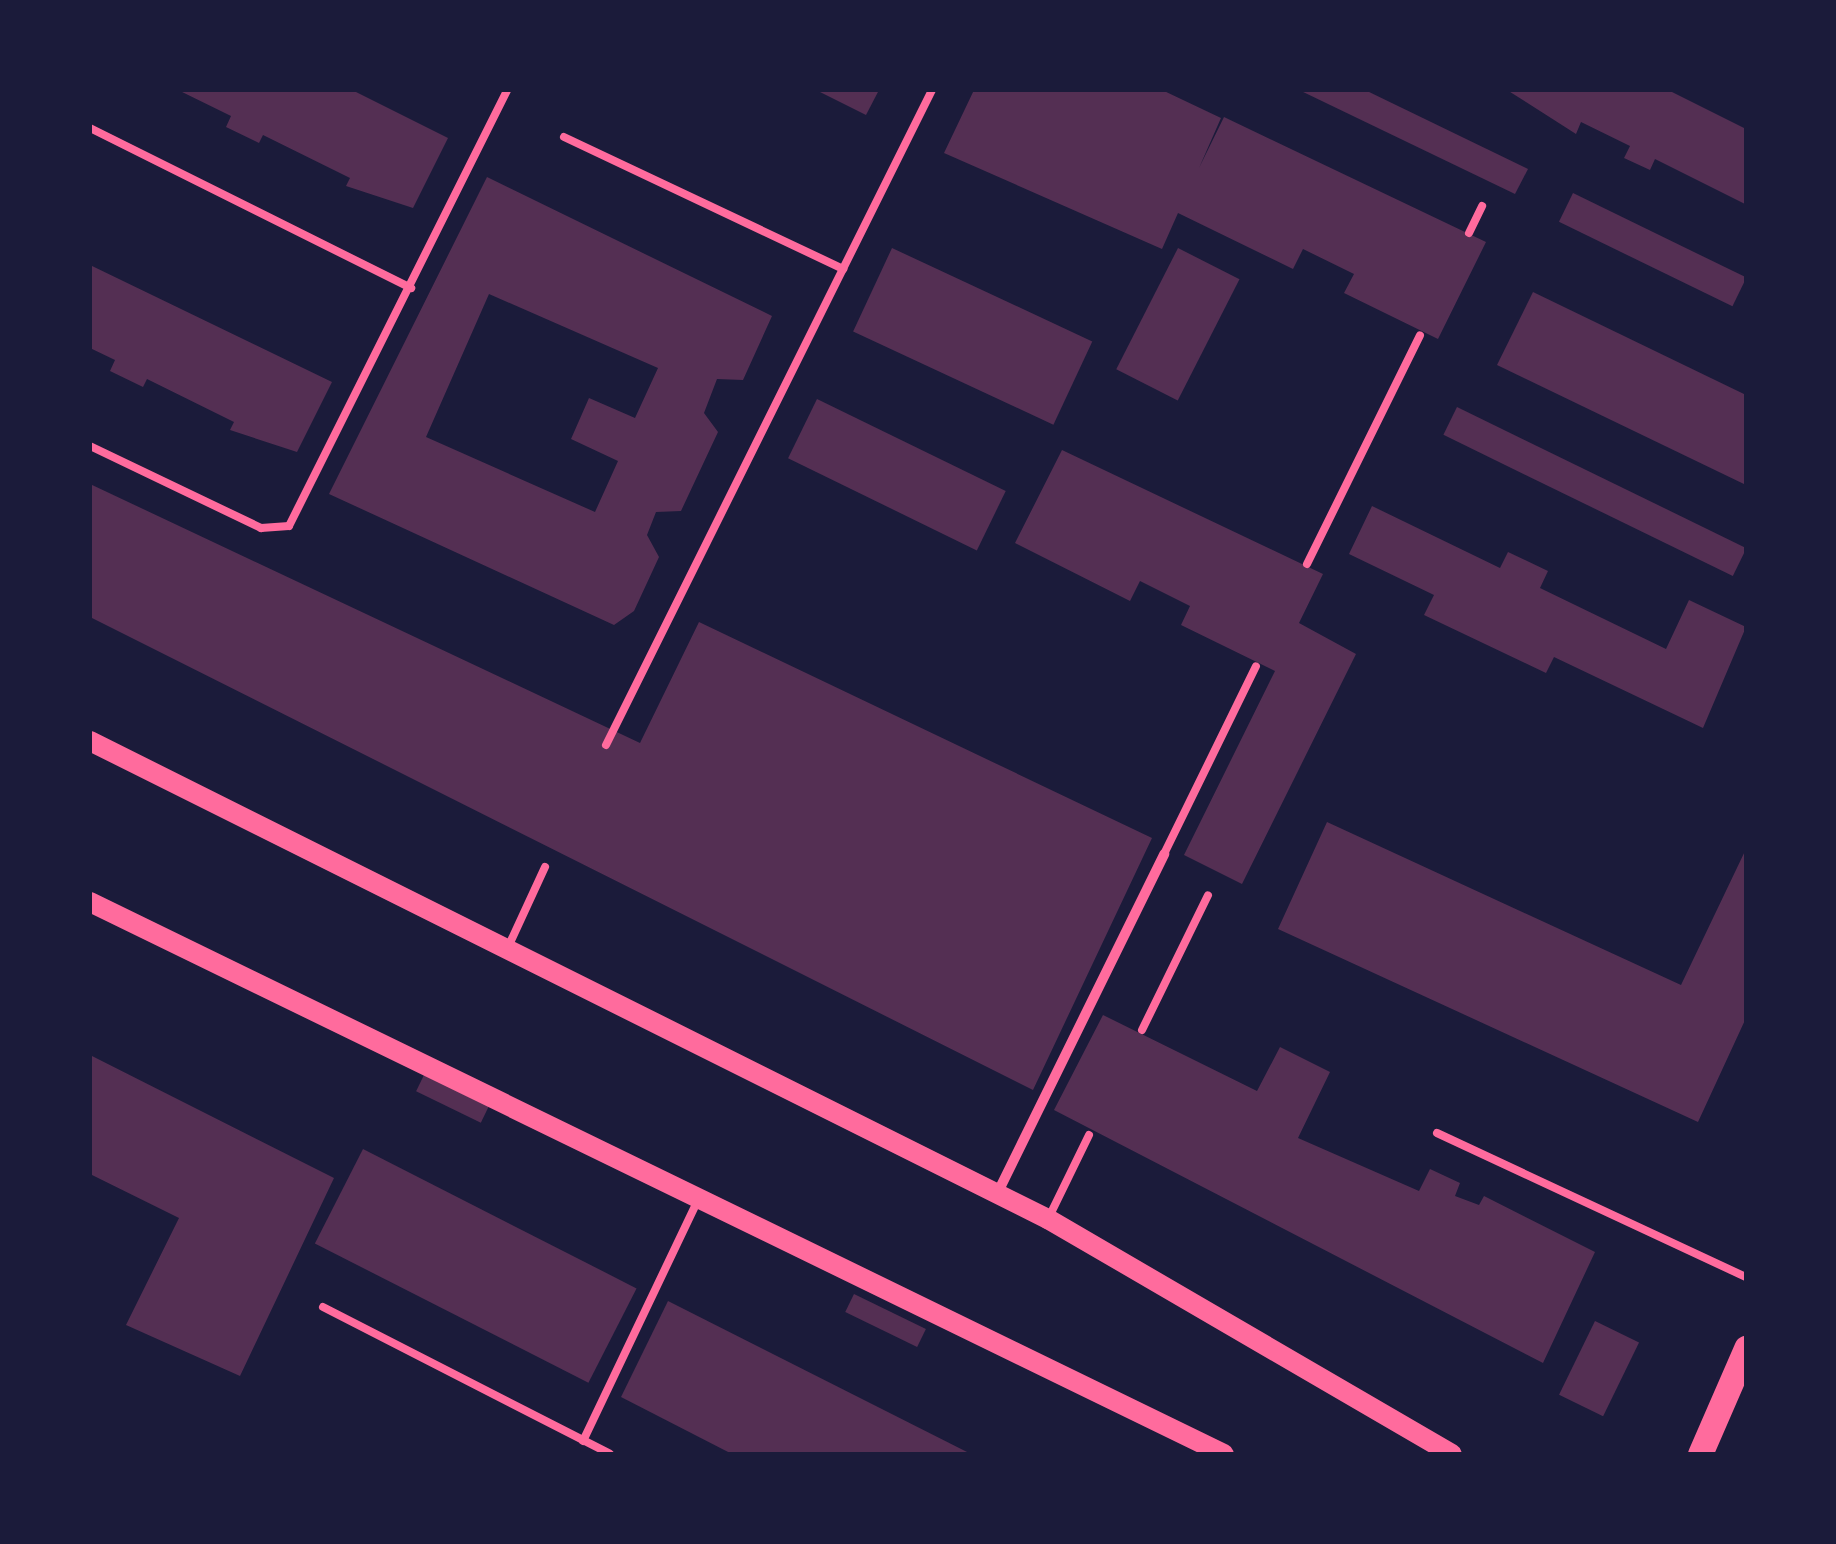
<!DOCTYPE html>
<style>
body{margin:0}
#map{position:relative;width:1836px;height:1544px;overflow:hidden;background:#1b1b3a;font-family:"Zilla Slab",serif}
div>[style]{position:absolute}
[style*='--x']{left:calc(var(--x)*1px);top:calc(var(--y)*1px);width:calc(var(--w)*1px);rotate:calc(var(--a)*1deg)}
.building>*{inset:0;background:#542f53;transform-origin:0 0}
.service>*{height:8px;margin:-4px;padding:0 4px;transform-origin:4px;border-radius:4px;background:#ff6b9d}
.minor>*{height:10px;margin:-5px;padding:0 5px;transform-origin:5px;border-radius:5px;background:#ff6b9d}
.secondary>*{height:20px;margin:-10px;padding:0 10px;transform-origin:10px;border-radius:10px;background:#ff6b9d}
.primary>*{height:25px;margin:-12.5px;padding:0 12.5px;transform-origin:12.5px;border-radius:12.5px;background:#ff6b9d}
span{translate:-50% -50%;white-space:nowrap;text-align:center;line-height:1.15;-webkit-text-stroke:10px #1b1b3a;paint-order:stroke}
.frame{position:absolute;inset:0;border:92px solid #1b1b3a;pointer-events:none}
</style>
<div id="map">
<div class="building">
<div style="clip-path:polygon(178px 90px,352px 90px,448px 138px,413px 208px,346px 186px,350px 178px,263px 135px,259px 143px,226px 127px,231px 116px)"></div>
<div style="clip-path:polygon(816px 90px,879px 90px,866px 115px)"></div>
<div style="clip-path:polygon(974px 90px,1162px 90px,1221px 118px,1199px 168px,1224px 117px,1486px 242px,1438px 339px,1344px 293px,1354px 274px,1303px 249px,1293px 269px,1178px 213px,1162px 249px,944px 153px)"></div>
<div style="clip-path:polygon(1299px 90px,1365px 90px,1528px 169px,1515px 194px)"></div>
<div style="clip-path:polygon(1507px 90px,1668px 90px,1746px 129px,1746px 217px,1745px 204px,1655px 159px,1650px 170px,1624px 158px,1630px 146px,1581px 122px,1576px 134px)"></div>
<div style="clip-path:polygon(evenodd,487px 177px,772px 316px,743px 380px,717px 379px,704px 413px,718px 432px,681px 511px,656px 512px,647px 535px,659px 557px,634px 611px,614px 625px,329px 494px,487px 177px,489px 294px,658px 368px,635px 418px,589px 398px,571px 439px,618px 461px,595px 512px,426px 437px,489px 294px)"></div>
<div style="left:1573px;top:193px;width:193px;height:32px;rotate:26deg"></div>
<div style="left:892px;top:248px;width:221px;height:92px;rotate:25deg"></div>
<div style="left:1178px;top:248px;width:69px;height:136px;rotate:27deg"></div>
<div style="clip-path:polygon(90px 265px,332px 382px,297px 452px,230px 430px,234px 422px,147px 379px,143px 387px,110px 371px,115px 360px,90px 348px)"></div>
<div style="clip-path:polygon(1533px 292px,1746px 395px,1746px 485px,1497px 365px)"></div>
<div style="left:817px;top:399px;width:210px;height:66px;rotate:26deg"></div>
<div style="left:1457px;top:407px;width:322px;height:31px;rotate:26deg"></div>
<div style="clip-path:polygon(1062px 450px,1323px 574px,1299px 623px,1356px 654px,1242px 884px,1184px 855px,1275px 671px,1181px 625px,1190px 606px,1140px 581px,1130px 601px,1015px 543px)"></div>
<div style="clip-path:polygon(90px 484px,640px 743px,699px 622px,1152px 838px,1033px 1090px,90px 617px)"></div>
<div style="clip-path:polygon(1372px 506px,1500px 568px,1508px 552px,1548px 571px,1540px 588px,1666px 649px,1689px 600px,1746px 627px,1703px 728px,1554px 657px,1546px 673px,1424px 615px,1434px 595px,1349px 554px)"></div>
<div style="clip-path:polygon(1327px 822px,1681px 985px,1746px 849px,1746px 1018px,1698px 1122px,1278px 929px)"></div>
<div style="clip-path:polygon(1103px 1015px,1257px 1091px,1280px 1047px,1330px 1072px,1298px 1138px,1419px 1191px,1430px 1169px,1460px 1183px,1455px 1196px,1479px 1205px,1484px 1196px,1595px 1252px,1543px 1363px,1054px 1110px)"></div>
<div style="clip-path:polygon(90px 1055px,334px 1178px,240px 1376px,126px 1325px,179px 1218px,90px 1174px)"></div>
<div style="left:424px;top:1075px;width:72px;height:18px;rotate:26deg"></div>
<div style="left:363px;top:1149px;width:307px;height:106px;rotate:27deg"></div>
<div style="left:854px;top:1294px;width:80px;height:20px;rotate:26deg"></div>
<div style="clip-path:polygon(668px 1301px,971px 1454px,732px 1454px,621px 1397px)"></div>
<div style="left:1595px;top:1321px;width:49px;height:82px;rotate:26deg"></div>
</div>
<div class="service">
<div style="--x:90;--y:128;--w:359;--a:26.5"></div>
<div style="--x:564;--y:137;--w:309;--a:25.3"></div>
<div style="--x:1469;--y:233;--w:30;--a:-64"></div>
<div style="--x:90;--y:446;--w:190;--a:25.6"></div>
<div style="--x:261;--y:528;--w:28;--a:-4"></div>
<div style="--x:289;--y:526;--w:487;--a:-63.4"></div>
<div style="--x:1307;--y:564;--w:255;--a:-63.7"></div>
<div style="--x:606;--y:745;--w:732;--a:-63.54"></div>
<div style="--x:1164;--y:854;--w:209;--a:-63.9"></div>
<div style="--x:509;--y:945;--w:86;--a:-65.2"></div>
<div style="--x:1142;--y:1030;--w:150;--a:-63.9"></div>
<div style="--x:1437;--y:1133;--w:341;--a:25"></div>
<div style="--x:1050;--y:1215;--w:89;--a:-64"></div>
<div style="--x:323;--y:1307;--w:322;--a:27.1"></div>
<div style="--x:583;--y:1441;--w:267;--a:-64.5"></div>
</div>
<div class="minor">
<div style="--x:997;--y:1194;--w:379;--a:-63.8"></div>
</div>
<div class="secondary">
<div style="--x:90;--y:741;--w:1071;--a:26.52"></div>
<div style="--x:1048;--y:1219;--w:467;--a:30.2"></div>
<div style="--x:90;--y:902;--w:1261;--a:25.96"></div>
</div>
<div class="primary">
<div style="--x:1700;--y:1454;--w:116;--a:-66.5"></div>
</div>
<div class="frame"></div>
</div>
